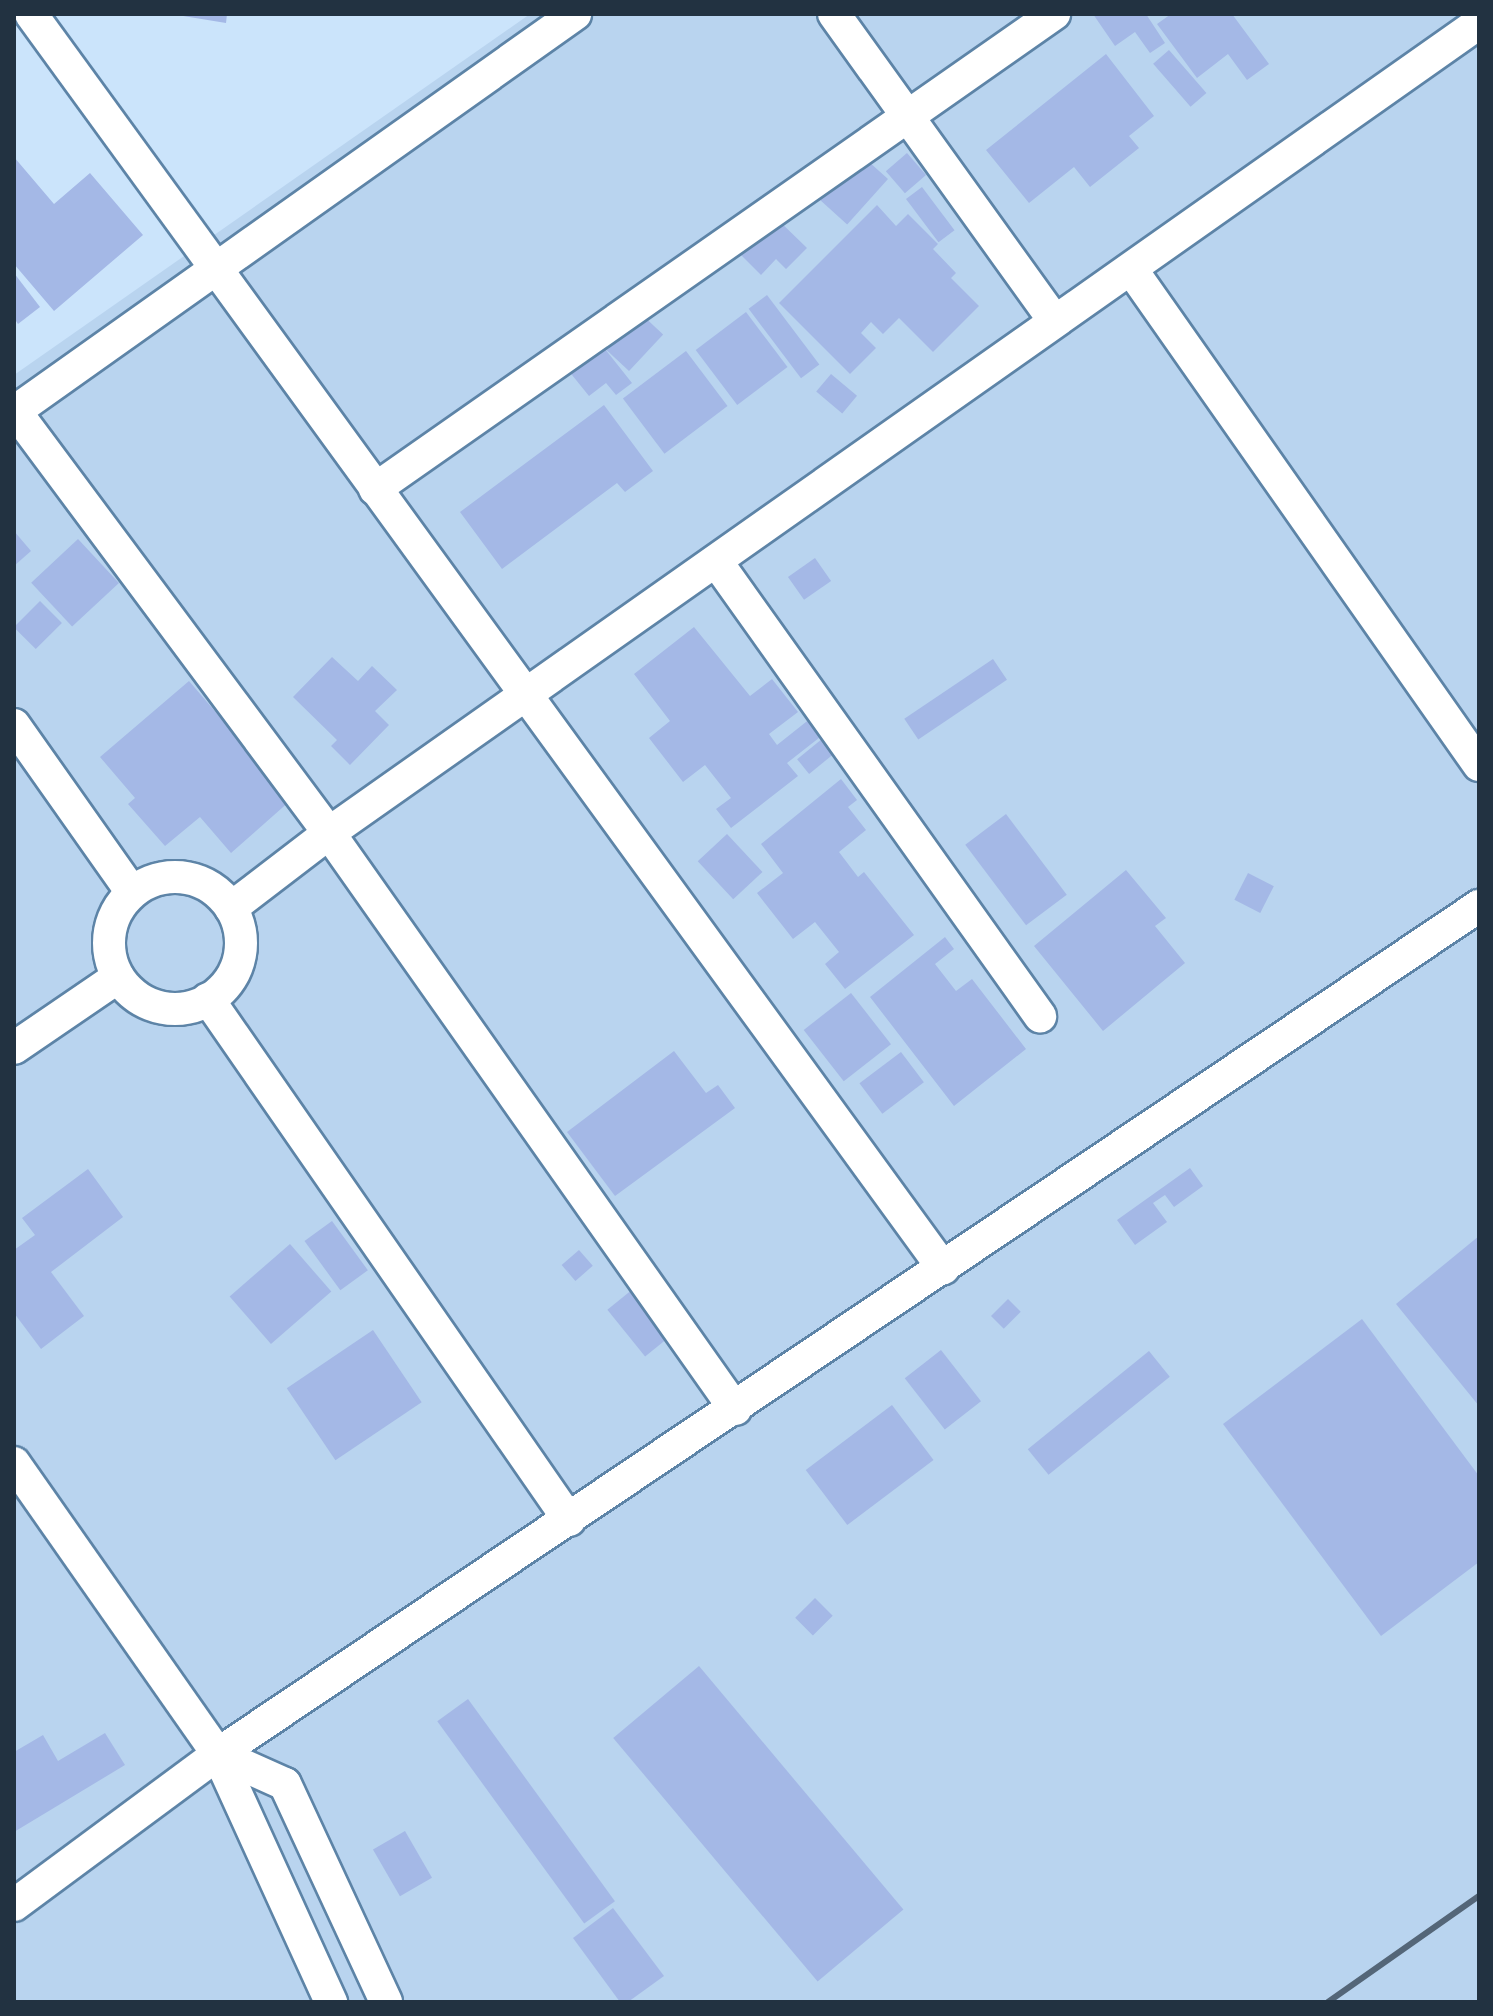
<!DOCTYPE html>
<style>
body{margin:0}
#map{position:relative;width:1493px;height:2016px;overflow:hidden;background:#cbe4fb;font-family:Rubik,sans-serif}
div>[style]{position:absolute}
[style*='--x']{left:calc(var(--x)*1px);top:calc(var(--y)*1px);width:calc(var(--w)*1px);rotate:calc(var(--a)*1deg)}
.built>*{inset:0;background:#b9d4ef}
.building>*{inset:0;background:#a4b8e6;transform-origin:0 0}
.roads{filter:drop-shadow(2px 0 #5d84a7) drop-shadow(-2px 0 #5d84a7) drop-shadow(0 2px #5d84a7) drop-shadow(0 -2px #5d84a7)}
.minor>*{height:32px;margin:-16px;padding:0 16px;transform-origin:16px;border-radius:16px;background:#fff}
.minor>.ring{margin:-16px;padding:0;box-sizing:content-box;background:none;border:32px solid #fff;border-radius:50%}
.rail>*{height:6px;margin:-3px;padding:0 3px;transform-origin:3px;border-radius:3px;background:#546678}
span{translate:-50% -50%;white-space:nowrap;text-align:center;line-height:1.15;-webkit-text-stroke:6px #e7eff7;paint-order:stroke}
.frame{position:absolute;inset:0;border:16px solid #223241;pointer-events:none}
</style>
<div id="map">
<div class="built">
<div style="clip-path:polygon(530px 14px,1479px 14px,1479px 2002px,14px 2002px,14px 375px)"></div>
</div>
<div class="building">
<div style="clip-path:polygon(171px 14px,227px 14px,226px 23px)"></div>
<div style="clip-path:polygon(1093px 14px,1146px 14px,1165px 43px,1150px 53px,1135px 32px,1115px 46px)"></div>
<div style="clip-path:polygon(1171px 14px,1232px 14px,1269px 64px,1247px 80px,1228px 54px,1197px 78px,1157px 24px)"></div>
<div style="left:1169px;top:50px;width:57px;height:21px;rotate:49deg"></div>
<div style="clip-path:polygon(1106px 54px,1154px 116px,1129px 136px,1139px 148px,1090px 187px,1074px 167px,1029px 203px,986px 150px)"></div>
<div style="left:859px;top:153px;width:39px;height:61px;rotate:42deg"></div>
<div style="left:907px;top:153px;width:29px;height:28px;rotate:49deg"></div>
<div style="clip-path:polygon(14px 157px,54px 204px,90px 173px,143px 235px,54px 311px,14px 264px)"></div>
<div style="left:922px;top:187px;width:54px;height:20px;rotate:53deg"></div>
<div style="clip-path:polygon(877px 205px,896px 226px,908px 214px,938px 244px,933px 249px,956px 273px,951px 278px,979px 306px,933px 352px,899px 318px,883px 334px,871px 322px,861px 333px,876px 348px,850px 374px,779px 303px)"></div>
<div style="clip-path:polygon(773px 215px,807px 248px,786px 269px,776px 259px,761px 275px,737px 251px)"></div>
<div style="clip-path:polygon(14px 273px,40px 307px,18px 324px,14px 318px)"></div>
<div style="left:767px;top:295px;width:87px;height:23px;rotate:53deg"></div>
<div style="left:639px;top:312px;width:33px;height:50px;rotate:43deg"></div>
<div style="left:746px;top:312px;width:69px;height:63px;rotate:53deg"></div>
<div style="clip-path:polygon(601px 344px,632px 383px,616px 395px,606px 383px,589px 396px,568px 370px)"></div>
<div style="left:686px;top:351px;width:69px;height:79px;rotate:53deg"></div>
<div style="left:831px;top:374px;width:34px;height:23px;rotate:40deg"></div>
<div style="clip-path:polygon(604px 405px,653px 471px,625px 492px,617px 483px,502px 569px,460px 512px)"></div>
<div style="clip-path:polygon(14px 531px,31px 551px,14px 566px)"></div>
<div style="left:78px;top:539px;width:60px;height:64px;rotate:47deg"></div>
<div style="left:815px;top:558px;width:28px;height:33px;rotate:55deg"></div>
<div style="left:40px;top:601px;width:31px;height:37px;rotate:45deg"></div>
<div style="clip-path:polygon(694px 627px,750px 696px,772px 679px,798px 712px,769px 734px,777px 745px,811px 718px,824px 734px,787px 763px,798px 776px,731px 828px,716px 809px,731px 798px,705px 765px,683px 782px,649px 738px,670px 721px,634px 674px)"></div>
<div style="clip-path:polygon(332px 657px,358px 681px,372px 666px,397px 690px,375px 711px,389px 725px,350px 765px,331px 746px,337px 740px,293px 697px)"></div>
<div style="left:993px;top:659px;width:25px;height:107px;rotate:56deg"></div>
<div style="clip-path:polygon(189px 681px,291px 800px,231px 853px,200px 817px,165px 846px,128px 804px,135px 798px,100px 757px)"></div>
<div style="left:822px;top:739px;width:19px;height:32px;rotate:51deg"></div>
<div style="clip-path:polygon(841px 779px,857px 800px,848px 807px,866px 830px,839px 852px,858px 877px,864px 872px,914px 935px,845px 989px,825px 964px,839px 952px,815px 922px,793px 939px,757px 893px,783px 873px,761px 844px)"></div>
<div style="left:1006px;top:814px;width:101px;height:51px;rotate:53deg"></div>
<div style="left:727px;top:834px;width:52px;height:40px;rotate:47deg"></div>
<div style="clip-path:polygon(1126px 870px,1166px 918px,1155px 926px,1185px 963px,1103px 1031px,1034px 946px)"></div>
<div style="left:1248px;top:873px;width:29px;height:30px;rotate:27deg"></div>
<div style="clip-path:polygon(945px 937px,954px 949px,935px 964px,956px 991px,972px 979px,1026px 1049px,954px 1106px,870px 997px)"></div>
<div style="left:851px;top:993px;width:65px;height:60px;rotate:52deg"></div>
<div style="clip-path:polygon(674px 1051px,706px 1093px,718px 1085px,735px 1108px,615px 1196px,567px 1132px)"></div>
<div style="left:901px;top:1052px;width:38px;height:52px;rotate:53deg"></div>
<div style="clip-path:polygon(1190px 1168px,1203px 1186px,1174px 1207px,1165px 1195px,1153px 1203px,1167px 1222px,1135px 1245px,1117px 1220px)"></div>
<div style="clip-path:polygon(88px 1169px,123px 1217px,51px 1272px,84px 1316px,41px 1349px,14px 1313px,14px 1250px,35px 1235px,22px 1218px)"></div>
<div style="left:332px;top:1221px;width:61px;height:34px;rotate:54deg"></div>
<div style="clip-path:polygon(1479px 1236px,1479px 1406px,1396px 1304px)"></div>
<div style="left:290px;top:1244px;width:63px;height:80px;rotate:49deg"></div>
<div style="left:579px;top:1250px;width:21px;height:23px;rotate:49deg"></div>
<div style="left:633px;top:1289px;width:60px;height:33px;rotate:51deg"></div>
<div style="left:1008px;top:1299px;width:18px;height:24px;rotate:45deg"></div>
<div style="clip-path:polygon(1362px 1319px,1479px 1476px,1479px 1562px,1381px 1636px,1223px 1424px)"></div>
<div style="left:373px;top:1330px;width:87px;height:104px;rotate:56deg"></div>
<div style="left:941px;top:1350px;width:65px;height:46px;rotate:52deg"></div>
<div style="left:1149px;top:1351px;width:33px;height:156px;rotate:51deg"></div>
<div style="left:892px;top:1405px;width:69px;height:108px;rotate:53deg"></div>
<div style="left:815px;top:1598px;width:25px;height:28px;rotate:45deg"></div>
<div style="left:699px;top:1666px;width:318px;height:112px;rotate:50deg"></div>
<div style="left:468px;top:1699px;width:250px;height:38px;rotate:54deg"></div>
<div style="clip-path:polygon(105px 1733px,125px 1765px,14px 1832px,14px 1752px,43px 1735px,58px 1761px)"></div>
<div style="left:405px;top:1831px;width:54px;height:37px;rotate:60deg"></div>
<div style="clip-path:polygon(613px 1908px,664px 1976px,628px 2002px,620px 2002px,573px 1938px)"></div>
</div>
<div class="roads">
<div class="minor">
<div style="--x:31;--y:14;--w:1551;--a:53.97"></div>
<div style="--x:834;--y:14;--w:377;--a:54.3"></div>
<div style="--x:1131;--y:269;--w:606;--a:54.95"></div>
<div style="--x:15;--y:411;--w:526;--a:53.35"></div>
<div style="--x:329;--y:833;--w:705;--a:54.82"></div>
<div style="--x:14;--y:412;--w:688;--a:-35.35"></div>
<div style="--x:375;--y:489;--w:829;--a:-34.98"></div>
<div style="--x:716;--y:561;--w:559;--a:54.55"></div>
<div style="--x:14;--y:725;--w:204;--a:54.8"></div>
<div class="ring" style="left:109px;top:877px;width:100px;height:100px"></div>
<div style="--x:231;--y:908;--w:123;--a:-37.4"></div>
<div style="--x:329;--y:833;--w:1407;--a:-35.16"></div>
<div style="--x:208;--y:999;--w:634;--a:55.28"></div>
<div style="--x:14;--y:1048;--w:126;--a:-34.3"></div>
<div style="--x:14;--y:1463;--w:355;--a:55"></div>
<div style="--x:218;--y:1754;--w:273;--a:65.5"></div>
<div style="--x:218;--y:1754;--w:73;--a:24.1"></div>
<div style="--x:285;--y:1784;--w:240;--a:65.1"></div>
<div style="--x:14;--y:1905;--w:254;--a:-36.5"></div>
<div style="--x:218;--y:1754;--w:1520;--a:-33.92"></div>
</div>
</div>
<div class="rail">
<div style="--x:1328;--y:2002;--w:184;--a:-35.1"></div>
</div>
<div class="frame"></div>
</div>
